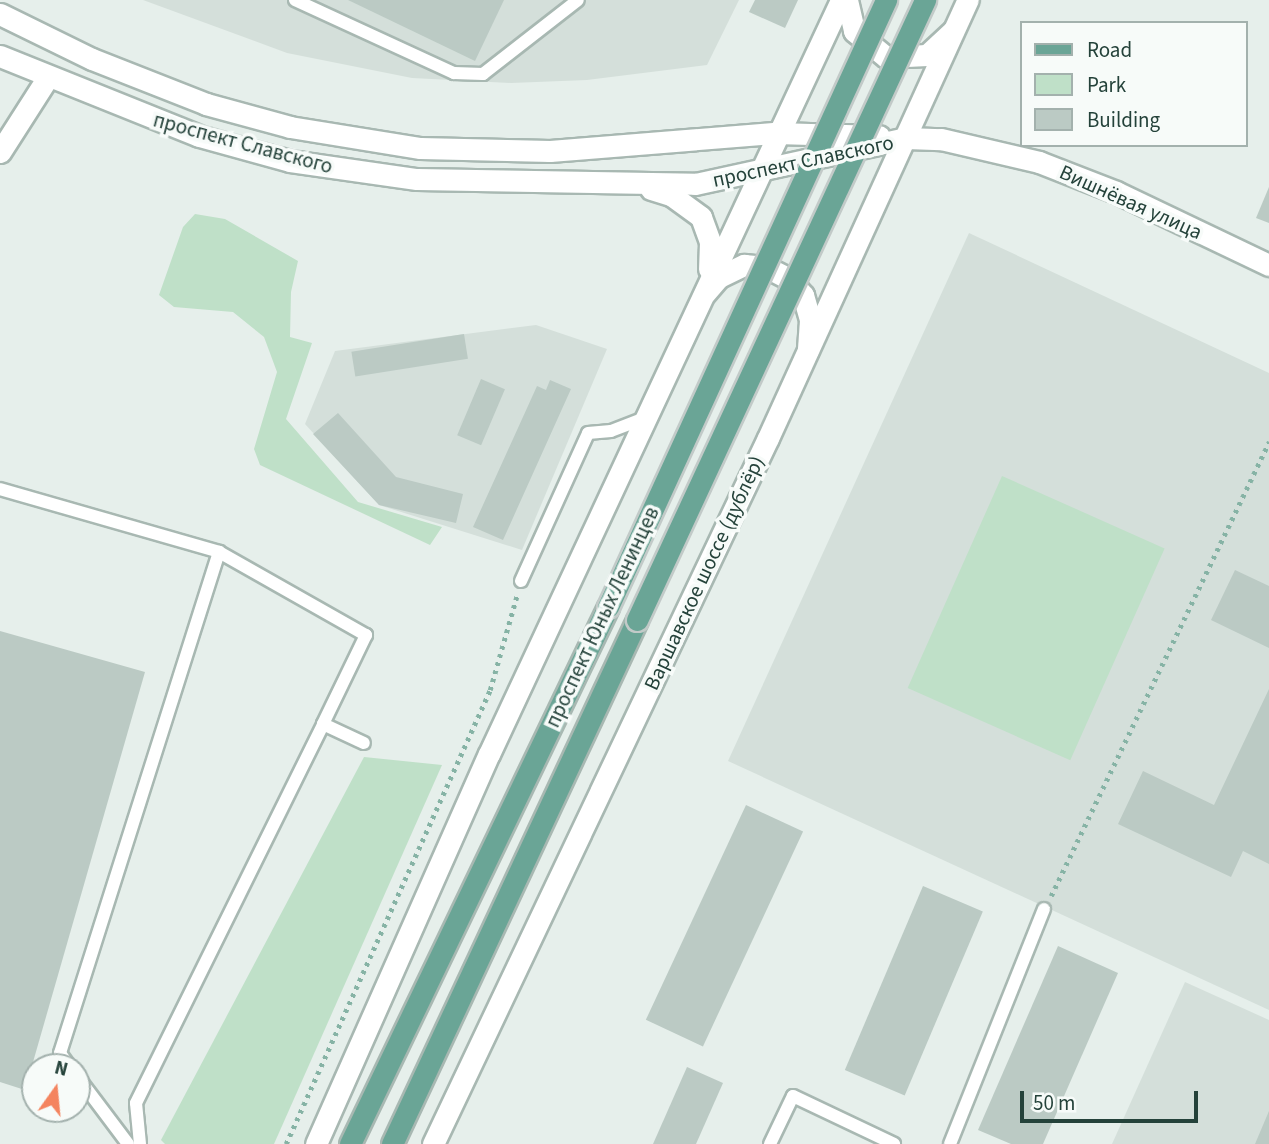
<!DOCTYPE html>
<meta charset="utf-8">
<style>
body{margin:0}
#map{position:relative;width:1269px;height:1144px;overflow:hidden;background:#e6efeb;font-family:"Source Sans 3",sans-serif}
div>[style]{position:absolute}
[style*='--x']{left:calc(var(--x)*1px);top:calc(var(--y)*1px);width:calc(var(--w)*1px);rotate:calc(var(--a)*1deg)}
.built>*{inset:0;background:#d4dfda}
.green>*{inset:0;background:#bfe0c8;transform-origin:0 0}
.building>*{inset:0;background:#bbcac4;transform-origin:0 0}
.path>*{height:4.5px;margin-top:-2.25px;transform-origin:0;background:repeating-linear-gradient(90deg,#86b3a5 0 3.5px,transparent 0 8.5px)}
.roads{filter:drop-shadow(2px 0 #a8b8b2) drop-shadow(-2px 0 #a8b8b2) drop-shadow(0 2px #a8b8b2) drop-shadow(0 -2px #a8b8b2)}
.service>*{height:12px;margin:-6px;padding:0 6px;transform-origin:6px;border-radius:6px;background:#fff}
.minor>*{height:21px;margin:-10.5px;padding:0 10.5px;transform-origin:10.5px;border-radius:10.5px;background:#fff}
.secondary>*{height:21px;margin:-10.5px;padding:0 10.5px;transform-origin:10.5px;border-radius:10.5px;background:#fff}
.primary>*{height:21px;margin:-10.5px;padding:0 10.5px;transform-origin:10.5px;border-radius:10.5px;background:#6aa596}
.bridges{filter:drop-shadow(2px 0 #c2cac8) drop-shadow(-2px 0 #c2cac8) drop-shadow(0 2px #c2cac8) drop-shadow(0 -2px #c2cac8)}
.primary-bridge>*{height:21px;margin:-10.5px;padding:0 10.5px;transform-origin:10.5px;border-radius:10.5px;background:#6aa596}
span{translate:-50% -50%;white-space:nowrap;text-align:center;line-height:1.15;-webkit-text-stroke:7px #f7fbf9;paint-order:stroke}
.street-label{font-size:21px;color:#24423a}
.legend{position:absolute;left:1020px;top:21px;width:228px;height:126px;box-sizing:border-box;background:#f7fbf9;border:2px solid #a3b1ad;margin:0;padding:9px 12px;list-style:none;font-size:21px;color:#24423a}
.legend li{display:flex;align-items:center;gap:14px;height:35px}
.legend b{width:35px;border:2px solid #a3b1ad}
.north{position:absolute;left:21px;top:1053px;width:70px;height:70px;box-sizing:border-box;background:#f7fbf9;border:2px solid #a3b1ad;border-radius:50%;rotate:15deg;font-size:19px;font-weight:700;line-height:28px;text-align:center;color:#24423a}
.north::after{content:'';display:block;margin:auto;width:24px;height:32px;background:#f4845f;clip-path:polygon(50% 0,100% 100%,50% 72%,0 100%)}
.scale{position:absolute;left:1020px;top:1091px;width:178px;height:32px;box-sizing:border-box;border:4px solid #24423a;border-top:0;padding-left:9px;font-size:21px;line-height:24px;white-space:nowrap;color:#24423a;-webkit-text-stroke:5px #f7fbf9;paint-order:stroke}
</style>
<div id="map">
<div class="built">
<div style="clip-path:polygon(143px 0,739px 0,707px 65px,587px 80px,511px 83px,412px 78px,287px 53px)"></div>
<div style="clip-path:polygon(969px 233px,1269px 373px,1269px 1010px,728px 761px)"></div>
<div style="clip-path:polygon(536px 325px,607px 349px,522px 550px,379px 505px,305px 424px,335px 351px)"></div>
<div style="clip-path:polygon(1185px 982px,1269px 1020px,1269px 1144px,1112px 1144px)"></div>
</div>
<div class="green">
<div style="clip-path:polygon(195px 214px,225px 219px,298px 261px,291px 292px,290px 337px,312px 343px,286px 419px,358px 502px,442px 527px,430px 545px,260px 465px,254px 449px,277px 372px,264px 337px,233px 312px,174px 307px,159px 295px,183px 227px)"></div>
<div style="left:1002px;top:476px;width:178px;height:232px;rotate:24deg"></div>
<div style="clip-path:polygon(364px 757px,442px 765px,274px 1144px,165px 1144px,161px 1140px)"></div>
</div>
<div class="building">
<div style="clip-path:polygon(348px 0,504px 0,475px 61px)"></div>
<div style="clip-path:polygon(755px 0,798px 0,785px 28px,749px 12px)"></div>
<div style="clip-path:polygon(1269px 187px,1269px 223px,1256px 218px)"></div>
<div style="left:464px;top:334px;width:25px;height:114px;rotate:81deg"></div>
<div style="left:481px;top:379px;width:26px;height:61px;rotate:23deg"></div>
<div style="clip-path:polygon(550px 380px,571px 389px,503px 540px,473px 527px,537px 386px,546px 390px)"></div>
<div style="clip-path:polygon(338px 413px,396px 477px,463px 494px,456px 523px,379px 505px,313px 434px)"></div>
<div style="clip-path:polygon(1235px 570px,1269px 586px,1269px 648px,1211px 620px)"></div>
<div style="clip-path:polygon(0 631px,145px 672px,25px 1090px,0 1082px)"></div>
<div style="clip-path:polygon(1269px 689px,1269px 864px,1243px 851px,1231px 877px,1118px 824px,1143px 771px,1214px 805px)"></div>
<div style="left:746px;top:805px;width:63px;height:237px;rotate:25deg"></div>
<div style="left:923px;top:886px;width:65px;height:200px;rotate:23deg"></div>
<div style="clip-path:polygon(1058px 946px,1118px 973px,1043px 1144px,1011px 1144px,978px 1130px)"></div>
<div style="clip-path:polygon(687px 1067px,723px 1083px,696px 1144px,653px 1144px)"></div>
<div style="clip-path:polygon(1269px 1111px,1269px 1144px,1255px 1144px)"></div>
</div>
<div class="path">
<div style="--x:1051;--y:896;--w:504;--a:-64.35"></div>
<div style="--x:286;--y:1144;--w:498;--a:-65.8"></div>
<div style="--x:490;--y:690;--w:99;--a:-74.1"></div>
</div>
<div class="roads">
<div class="service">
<div style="--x:295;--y:0;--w:175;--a:24.7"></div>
<div style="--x:454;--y:73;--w:29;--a:2"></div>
<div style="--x:483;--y:74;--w:120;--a:-37.9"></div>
<div style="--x:0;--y:489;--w:228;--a:16"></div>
<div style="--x:219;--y:552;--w:169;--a:29.5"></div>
<div style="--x:366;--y:635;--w:99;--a:115.8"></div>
<div style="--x:521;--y:581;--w:162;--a:-65.6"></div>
<div style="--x:588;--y:433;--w:23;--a:-5"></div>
<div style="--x:611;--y:431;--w:36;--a:-21"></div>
<div style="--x:70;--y:1067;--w:17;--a:-126"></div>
<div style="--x:60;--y:1053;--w:526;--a:-72.39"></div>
<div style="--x:77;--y:1076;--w:85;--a:53.1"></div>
<div style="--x:140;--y:1144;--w:41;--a:-95.6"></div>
<div style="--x:136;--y:1103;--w:423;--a:-63.7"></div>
<div style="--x:323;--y:724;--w:45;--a:24.9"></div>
<div style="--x:770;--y:1144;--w:53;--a:-64.4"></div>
<div style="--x:793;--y:1096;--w:112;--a:25.4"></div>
<div style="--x:950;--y:1144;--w:253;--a:-68.2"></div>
</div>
<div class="minor">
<div style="--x:847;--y:0;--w:32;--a:77"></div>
<div style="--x:854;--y:31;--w:41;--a:39.1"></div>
<div style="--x:886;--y:57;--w:41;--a:-2.8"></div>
<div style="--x:927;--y:55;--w:35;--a:-43"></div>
<div style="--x:906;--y:138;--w:35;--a:2"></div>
<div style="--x:941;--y:139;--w:101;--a:13.2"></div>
<div style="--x:1039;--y:162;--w:83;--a:21.3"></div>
<div style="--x:1116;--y:192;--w:170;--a:25.5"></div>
<div style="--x:0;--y:152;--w:89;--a:-57.4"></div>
<div style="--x:705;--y:293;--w:21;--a:-49"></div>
<div style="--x:719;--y:277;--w:28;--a:-26"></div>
<div style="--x:744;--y:265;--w:22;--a:5"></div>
<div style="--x:766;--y:267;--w:25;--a:27"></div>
<div style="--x:788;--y:278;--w:23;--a:49"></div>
<div style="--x:803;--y:295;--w:26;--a:74"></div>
<div style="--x:810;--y:320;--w:30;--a:94"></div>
</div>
<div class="secondary">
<div style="--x:0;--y:14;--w:102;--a:26.1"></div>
<div style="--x:92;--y:59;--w:123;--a:21.5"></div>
<div style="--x:206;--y:104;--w:87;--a:15.3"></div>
<div style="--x:290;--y:127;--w:132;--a:9.2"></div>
<div style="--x:420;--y:148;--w:130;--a:1.3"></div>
<div style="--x:550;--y:151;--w:227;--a:-4.6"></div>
<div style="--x:776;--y:133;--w:103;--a:1.7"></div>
<div style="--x:0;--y:56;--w:214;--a:21.9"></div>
<div style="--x:199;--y:136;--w:94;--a:15.4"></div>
<div style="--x:290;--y:161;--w:128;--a:8.1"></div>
<div style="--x:417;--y:179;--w:278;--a:1"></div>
<div style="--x:695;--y:184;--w:216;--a:-12.3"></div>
<div style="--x:651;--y:189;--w:21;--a:17"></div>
<div style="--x:671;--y:195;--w:37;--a:36"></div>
<div style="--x:701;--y:217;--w:27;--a:70"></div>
<div style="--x:710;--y:242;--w:27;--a:92"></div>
<div style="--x:316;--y:1144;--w:427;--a:-66.1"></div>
<div style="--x:489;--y:754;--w:832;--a:-64.97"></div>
<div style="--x:433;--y:1144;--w:781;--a:-64.62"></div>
<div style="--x:768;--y:438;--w:482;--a:-65.5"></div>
</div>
<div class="primary">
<div style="--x:350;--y:1144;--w:596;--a:-64.34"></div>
<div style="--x:392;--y:1144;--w:578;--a:-64.94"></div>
</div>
</div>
<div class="bridges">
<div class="primary-bridge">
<div style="--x:608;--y:607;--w:668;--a:-65.39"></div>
<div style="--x:637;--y:620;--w:684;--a:-65.08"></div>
</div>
</div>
<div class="street-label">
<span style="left:243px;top:143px;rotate:15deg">проспект Славского</span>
<span style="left:803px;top:161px;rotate:-12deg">проспект Славского</span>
<span style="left:1131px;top:202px;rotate:24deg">Вишнёвая улица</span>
<span style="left:704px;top:573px;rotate:-65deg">Варшавское шоссе (дублёр)</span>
<span style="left:602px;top:617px;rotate:-65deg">проспект Юных Ленинцев</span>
</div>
<ul class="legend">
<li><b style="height:9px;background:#6aa596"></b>Road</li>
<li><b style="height:19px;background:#bfe0c8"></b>Park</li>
<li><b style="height:19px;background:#bbcac4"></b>Building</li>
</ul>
<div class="north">N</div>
<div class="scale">50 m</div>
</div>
